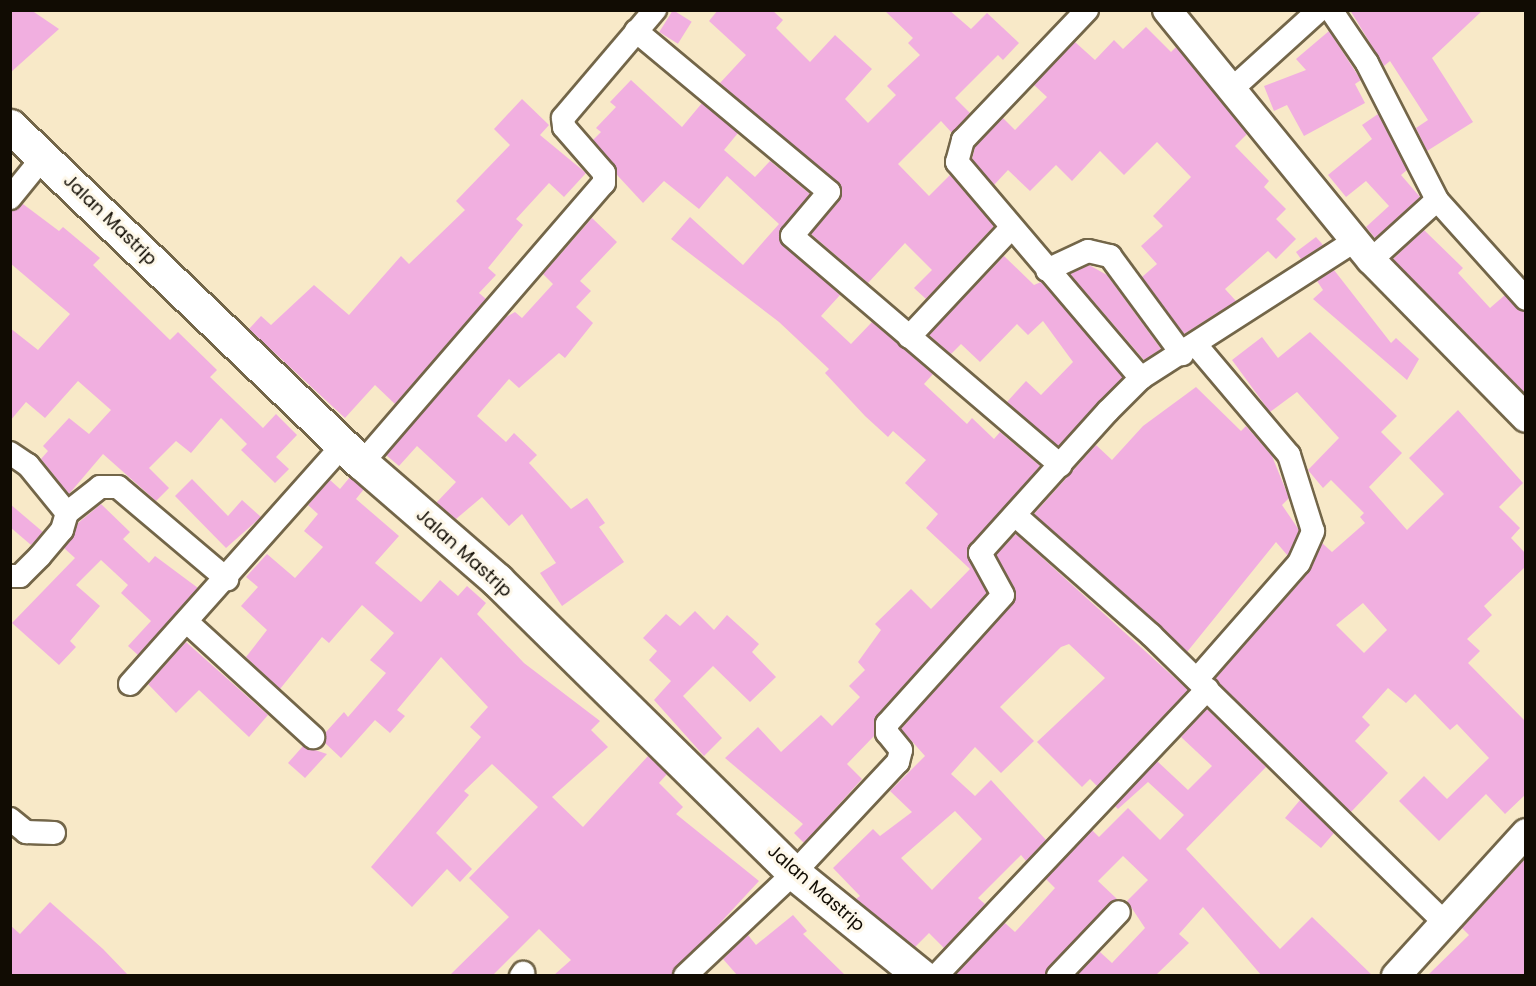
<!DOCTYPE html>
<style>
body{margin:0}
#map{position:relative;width:1536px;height:986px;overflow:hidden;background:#f8e9c8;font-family:Poppins,sans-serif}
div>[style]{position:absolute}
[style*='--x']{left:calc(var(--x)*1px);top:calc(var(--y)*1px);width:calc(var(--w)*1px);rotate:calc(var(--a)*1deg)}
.building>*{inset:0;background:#f1afe0;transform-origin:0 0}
.roads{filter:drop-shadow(2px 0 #736649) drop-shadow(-2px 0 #736649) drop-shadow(0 2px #736649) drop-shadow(0 -2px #736649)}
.minor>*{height:22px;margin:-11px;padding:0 11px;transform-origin:11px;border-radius:11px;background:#fff}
.tertiary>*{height:28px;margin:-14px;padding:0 14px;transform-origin:14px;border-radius:14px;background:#fff}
.secondary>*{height:33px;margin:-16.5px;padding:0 16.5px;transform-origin:16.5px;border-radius:16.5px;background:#fff}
span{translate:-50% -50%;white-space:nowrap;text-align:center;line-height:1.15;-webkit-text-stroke:6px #fef8ea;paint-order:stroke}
.street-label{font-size:18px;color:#110c03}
.frame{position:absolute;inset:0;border:12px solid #110c03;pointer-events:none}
</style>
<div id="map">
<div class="building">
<div style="clip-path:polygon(10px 10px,31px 10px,59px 29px,10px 73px)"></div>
<div style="left:673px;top:10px;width:22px;height:26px;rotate:32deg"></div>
<div style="clip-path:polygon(718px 10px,772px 10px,783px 20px,776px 28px,810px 62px,835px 35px,872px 69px,845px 99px,868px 123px,896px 95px,887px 86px,920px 55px,908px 43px,913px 38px,884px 10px,949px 10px,971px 29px,987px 13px,1019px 43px,1003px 60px,998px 55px,955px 98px,970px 113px,952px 133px,941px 121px,898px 164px,929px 196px,950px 175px,994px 226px,926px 299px,914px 288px,932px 270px,905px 243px,868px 283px,811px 234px,840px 200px,841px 187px,720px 83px,746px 55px,709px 21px)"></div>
<div style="clip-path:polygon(1350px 10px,1483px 10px,1432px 58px,1473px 122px,1427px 151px,1416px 128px,1428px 120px,1390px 61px,1384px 66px)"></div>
<div style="clip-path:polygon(1146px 27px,1171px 52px,1176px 47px,1247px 134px,1235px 146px,1269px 181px,1264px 187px,1286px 209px,1276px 219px,1296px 239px,1276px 259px,1268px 251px,1225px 289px,1236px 301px,1184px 334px,1142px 277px,1157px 264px,1141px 246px,1163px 226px,1153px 216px,1191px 177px,1157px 142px,1124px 175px,1100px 151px,1072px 181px,1056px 165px,1030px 191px,1008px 170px,994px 185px,972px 159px,975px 147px,1003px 118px,1015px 130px,1047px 97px,1034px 85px,1075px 42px,1095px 60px,1114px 40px,1123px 49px)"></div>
<div style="clip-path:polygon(1329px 31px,1361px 80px,1355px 84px,1365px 103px,1304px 136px,1287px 105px,1274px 111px,1264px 86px,1306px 70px,1296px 59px)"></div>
<div style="clip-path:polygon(631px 80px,682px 127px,702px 103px,738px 133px,724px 150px,755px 177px,770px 161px,810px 194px,782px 227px,779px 240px,840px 295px,821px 316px,851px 344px,872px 322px,933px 374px,924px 384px,967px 424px,972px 418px,994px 439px,1000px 432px,1040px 466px,967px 551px,987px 593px,877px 715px,874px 736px,847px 764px,862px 779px,804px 843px,794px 833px,803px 824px,725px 758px,758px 727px,781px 752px,821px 715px,832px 726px,860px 697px,849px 686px,865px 670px,858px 662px,881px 630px,875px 624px,911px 589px,931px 609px,970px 569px,926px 528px,938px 514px,905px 483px,926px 460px,893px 431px,888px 437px,865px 416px,825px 373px,829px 369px,779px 322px,671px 239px,690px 217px,743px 265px,779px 224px,727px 176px,699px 209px,664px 181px,643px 203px,618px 176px,593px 140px,601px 132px,596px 128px,616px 107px,610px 102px)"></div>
<div style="clip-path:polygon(522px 99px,549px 125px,540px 135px,586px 173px,564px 197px,549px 183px,516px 219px,523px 225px,488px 268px,496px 275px,479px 293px,486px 299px,395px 404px,375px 385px,345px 418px,249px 329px,261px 316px,271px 325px,314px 285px,349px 315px,401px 256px,409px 264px,465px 210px,456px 201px,510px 145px,494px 129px)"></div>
<div style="clip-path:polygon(1378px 114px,1407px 170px,1401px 175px,1420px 197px,1375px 238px,1366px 227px,1389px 206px,1366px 181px,1346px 197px,1328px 175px,1372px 139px,1362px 125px)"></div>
<div style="clip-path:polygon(23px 204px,59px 231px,63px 227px,100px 258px,93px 265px,170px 340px,178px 332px,217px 370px,210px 377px,263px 428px,276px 414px,297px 435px,276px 457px,289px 469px,275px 483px,241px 450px,247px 444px,221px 418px,191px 453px,176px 441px,149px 468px,169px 488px,156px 501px,103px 454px,69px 494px,41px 459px,48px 451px,43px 446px,69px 418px,89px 434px,111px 410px,78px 381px,45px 418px,26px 402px,10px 421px,10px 328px,38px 350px,70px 314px,10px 263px,10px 211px)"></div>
<div style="clip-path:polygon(592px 218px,617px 242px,580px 281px,591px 291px,576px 307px,593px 323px,565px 358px,559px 353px,519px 388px,509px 379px,477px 416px,506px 442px,514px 433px,537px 455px,529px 463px,571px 509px,587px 498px,605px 523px,599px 527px,624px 562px,562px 606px,540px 573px,556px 563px,522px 514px,509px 526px,482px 497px,456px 519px,436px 503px,456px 482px,417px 446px,399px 466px,386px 455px,506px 317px,515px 312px,522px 318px,553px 284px,543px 274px)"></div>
<div style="clip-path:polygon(1424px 230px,1463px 268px,1458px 273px,1490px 308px,1505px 295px,1526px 312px,1526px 394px,1393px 259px)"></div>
<div style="clip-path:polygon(1316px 237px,1323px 245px,1301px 259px,1296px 252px)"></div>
<div style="clip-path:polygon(1004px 256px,1034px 285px,1041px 282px,1123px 377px,1058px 446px,1007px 402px,1026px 381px,1041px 395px,1073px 362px,1043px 321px,1028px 335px,1017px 324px,980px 362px,961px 344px,951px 354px,929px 335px)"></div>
<div style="clip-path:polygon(1089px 265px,1107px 275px,1161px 349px,1144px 360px,1070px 274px)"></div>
<div style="clip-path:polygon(1334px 270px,1391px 343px,1396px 338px,1419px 359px,1407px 380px,1313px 299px,1323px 290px,1317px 281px)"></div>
<div style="clip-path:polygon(evenodd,1310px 332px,1397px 416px,1381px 432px,1402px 453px,1369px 487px,1407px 530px,1444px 494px,1409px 458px,1458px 410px,1523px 483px,1499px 507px,1520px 528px,1511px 538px,1526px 554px,1526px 566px,1484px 606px,1492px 615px,1467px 639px,1480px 651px,1468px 663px,1526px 722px,1526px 794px,1505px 814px,1486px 794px,1439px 841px,1399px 801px,1424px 776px,1447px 799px,1489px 758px,1457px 724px,1450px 730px,1415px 694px,1406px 703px,1388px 688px,1362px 717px,1370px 725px,1355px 741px,1388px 773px,1351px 812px,1215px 679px,1309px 572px,1322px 543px,1332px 552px,1365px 523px,1360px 517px,1364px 513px,1331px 480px,1323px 488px,1308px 470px,1339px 438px,1297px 392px,1270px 412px,1232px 360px,1262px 337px,1278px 358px,1310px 332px,1363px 603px,1387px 630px,1364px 653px,1336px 625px,1363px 603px)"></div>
<div style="clip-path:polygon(1196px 387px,1241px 431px,1246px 426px,1272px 456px,1289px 498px,1282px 505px,1299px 530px,1288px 556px,1276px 542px,1187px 652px,1034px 514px,1096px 445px,1112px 460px,1143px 426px)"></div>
<div style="clip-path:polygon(350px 477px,364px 489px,356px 499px,399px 536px,375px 563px,421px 602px,440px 580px,458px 596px,467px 586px,486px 603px,477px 614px,524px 663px,600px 721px,591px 730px,608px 747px,552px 797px,583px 827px,648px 756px,667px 774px,659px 783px,683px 807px,676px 814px,759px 881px,672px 975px,554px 975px,571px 960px,539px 929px,493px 975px,450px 975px,509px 917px,469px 878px,538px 807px,492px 764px,464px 791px,469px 795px,436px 833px,472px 869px,460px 882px,447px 869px,412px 907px,371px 867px,481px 737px,470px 727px,488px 707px,441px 657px,397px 710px,405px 716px,390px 733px,375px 720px,341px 758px,325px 743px,326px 732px,344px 712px,348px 717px,386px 673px,370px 660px,394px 633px,362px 605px,329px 643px,322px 637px,280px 689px,246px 657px,267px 630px,241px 606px,258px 587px,246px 577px,267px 554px,295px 578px,323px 547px,304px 531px,318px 514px,308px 505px,330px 480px,340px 489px)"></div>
<div style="clip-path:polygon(192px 479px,228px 516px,242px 500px,261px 517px,226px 548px,175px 496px)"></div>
<div style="clip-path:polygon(10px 504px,43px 532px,31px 545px,10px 527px)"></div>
<div style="clip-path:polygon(101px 504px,130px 532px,123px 539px,149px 563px,155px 556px,198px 588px,138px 655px,128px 646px,151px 621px,121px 593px,128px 585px,101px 560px,76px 585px,100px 606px,70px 641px,76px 647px,59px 665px,12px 623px,75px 558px,64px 548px,78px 523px)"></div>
<div style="clip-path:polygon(evenodd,1016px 534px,1188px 690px,1097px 786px,1090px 779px,1082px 787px,1037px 742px,1105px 678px,1069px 644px,1061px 647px,1000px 707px,1034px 741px,1001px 773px,975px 747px,951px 774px,975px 796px,991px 780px,1046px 840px,1026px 861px,1021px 855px,978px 898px,985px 904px,944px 948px,929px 933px,915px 947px,856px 899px,860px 896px,833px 868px,873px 829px,880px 836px,912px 812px,890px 791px,925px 756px,901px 729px,1013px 603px,1015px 589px,996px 555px,1016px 534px,955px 811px,982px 839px,932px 890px,901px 858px,955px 811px)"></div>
<div style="clip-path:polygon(695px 611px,714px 630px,727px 615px,759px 644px,752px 652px,776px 677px,750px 702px,713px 666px,683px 696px,722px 738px,704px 756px,654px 700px,671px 681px,649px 660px,657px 651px,643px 638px,666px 614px,680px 626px)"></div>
<div style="clip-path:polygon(186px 642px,268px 715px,249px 737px,199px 690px,176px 713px,148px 684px)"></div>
<div style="clip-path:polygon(1207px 709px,1266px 767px,1186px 849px,1280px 949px,1312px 917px,1372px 975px,1261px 975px,1203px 907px,1179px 934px,1189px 943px,1156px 975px,1077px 975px,1100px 952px,1112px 963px,1145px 928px,1127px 901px,1148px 880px,1123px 856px,1098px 881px,1117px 899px,1045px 975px,955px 975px,1005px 923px,1015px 932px,1055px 888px,1046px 879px,1092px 830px,1099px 837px,1128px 808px,1160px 840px,1184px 815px,1148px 782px,1118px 809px,1115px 806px,1157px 761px,1188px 790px,1212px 766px,1181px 737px)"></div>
<div style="clip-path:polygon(303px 746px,327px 754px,305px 778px,288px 763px)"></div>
<div style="clip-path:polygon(1300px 800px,1334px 833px,1321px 848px,1285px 818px)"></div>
<div style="clip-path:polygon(1526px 858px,1526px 975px,1428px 975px,1469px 935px,1462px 928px)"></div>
<div style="clip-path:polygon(50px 902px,103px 949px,128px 975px,10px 975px,10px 925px,20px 934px)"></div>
<div style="clip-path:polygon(793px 915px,807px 931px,803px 934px,845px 975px,737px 975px,723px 959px,748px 935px,756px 945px)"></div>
</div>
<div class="roads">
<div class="minor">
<div style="--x:1087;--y:10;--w:180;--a:133.6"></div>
<div style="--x:963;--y:140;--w:23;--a:105"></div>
<div style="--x:957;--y:162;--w:284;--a:49.6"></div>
<div style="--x:1331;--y:10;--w:64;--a:55.8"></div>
<div style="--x:1367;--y:63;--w:154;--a:62.9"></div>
<div style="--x:1437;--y:200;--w:133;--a:48"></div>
<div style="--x:636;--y:31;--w:251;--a:39.8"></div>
<div style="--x:829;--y:192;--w:57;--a:130.1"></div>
<div style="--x:792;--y:236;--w:353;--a:40.5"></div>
<div style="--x:1232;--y:89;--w:118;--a:-42.2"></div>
<div style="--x:10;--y:198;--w:54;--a:-51"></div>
<div style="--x:1371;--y:260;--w:89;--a:-42.3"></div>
<div style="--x:1047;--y:270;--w:45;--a:-24.9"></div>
<div style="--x:1088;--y:251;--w:23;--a:13"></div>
<div style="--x:1110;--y:256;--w:122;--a:53.7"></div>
<div style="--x:909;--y:337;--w:149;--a:-46.9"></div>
<div style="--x:10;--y:453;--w:22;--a:34"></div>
<div style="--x:28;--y:465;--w:62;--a:50.9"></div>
<div style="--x:67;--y:513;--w:42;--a:-38.2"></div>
<div style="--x:100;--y:487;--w:18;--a:0"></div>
<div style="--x:118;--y:487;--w:143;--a:40.2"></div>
<div style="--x:362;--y:463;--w:370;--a:-49.2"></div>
<div style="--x:604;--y:183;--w:10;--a:-90"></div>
<div style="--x:604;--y:173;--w:61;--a:-131"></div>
<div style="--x:564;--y:127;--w:9;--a:-96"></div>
<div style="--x:563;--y:118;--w:142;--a:-49.6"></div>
<div style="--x:1015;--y:515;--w:181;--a:41.4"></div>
<div style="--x:1151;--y:635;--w:410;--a:44.4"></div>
<div style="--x:10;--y:576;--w:10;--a:0"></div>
<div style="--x:20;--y:576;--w:28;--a:-45"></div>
<div style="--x:40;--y:556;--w:34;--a:-50"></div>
<div style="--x:62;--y:530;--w:18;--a:-74"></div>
<div style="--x:187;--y:622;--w:171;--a:42.4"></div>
<div style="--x:1197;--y:679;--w:154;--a:-48.7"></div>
<div style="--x:1299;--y:563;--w:35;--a:-66"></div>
<div style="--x:1313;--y:531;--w:80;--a:-107.5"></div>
<div style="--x:1289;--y:455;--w:143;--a:-130.2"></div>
<div style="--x:130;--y:684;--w:323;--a:-48.3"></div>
<div style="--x:10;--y:819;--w:21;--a:39"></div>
<div style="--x:26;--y:832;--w:28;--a:2"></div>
<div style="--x:521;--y:976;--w:4;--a:-56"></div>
<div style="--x:685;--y:976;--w:150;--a:-43.4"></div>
<div style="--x:794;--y:873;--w:152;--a:-46.9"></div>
<div style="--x:898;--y:762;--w:12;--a:-76"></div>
<div style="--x:901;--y:750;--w:22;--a:-129"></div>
<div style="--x:887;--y:733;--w:9;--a:-90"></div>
<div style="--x:887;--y:724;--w:173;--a:-48"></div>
<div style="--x:1003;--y:595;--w:48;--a:-118.7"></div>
<div style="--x:980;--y:553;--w:191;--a:-48"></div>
<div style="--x:1108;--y:411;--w:47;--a:-45"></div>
<div style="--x:1141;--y:378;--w:255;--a:-32.7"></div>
<div style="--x:936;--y:976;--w:395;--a:-46.6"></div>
<div style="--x:1058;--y:976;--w:88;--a:-46.4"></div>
</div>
<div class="tertiary">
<div style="--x:1167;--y:10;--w:323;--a:50.8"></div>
<div style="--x:1371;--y:260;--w:221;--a:45.5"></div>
<div style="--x:1396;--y:976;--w:193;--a:-47.7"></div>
</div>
<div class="secondary">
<div style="--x:10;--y:126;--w:487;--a:43.8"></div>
<div style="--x:362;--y:463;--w:179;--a:40.9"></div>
<div style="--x:497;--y:580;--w:417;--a:44.6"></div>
<div style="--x:794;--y:873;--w:164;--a:39"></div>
</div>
</div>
<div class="street-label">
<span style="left:110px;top:220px;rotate:44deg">Jalan Mastrip</span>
<span style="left:464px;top:553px;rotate:42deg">Jalan Mastrip</span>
<span style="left:816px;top:888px;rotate:41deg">Jalan Mastrip</span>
</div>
<div class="frame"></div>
</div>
